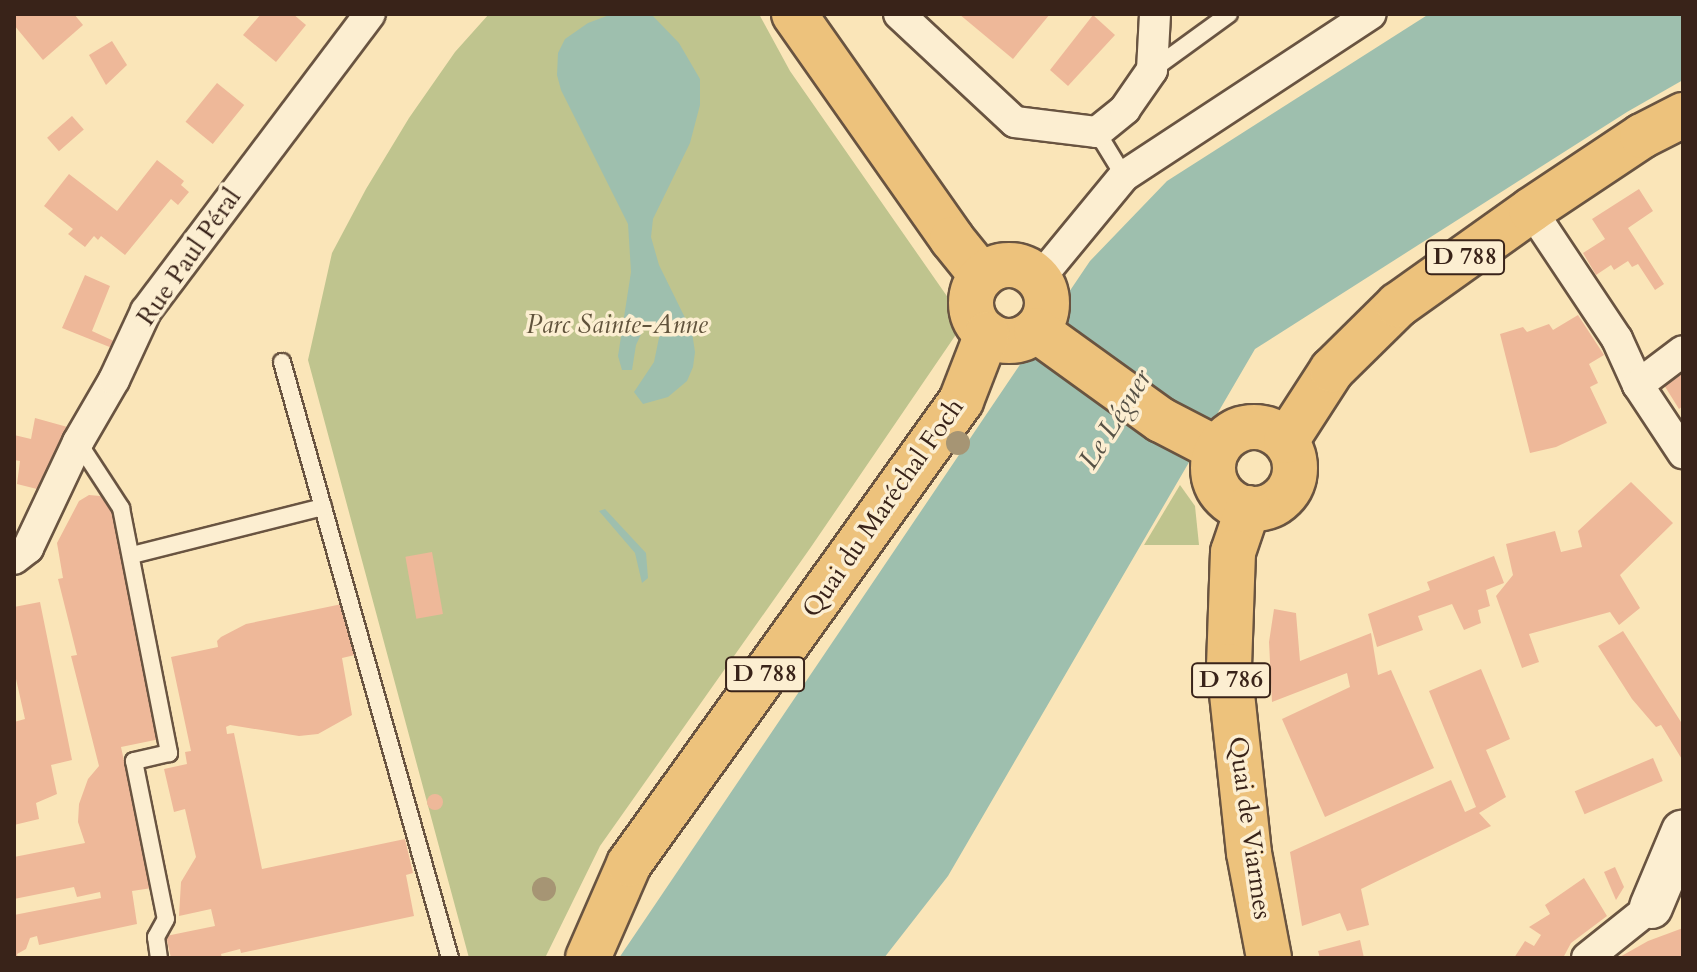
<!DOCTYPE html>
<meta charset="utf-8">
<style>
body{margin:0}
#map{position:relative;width:1697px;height:972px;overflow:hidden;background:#fae5b8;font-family:Cardo,serif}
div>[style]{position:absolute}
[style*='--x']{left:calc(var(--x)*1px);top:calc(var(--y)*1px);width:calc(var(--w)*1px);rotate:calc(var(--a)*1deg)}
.green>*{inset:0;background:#bfc48e}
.water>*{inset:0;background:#9ebfae}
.building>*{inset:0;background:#eeb899;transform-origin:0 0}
.round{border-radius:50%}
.roads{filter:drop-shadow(2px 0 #695441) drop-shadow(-2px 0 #695441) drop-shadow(0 2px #695441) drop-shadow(0 -2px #695441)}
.lane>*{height:16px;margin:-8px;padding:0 8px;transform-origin:8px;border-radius:8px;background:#fceed1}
.street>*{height:30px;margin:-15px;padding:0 15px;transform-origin:15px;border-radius:15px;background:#fceed1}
.secondary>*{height:42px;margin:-21px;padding:0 21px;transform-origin:21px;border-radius:21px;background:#fceed1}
.primary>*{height:44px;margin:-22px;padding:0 22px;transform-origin:22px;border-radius:22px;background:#edc27c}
.primary>.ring{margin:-22px;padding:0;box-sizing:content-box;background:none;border:44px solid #edc27c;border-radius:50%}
.trees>*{width:24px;height:24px;margin:-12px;border-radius:50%;background:#a69574}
span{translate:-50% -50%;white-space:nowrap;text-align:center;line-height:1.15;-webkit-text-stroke:7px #fceed1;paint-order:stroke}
.shield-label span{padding:2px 6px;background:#fceed1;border:2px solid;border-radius:6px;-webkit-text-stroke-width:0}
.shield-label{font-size:24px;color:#392319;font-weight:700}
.street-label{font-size:26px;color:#392319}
.park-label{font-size:26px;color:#61533c;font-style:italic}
.water-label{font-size:28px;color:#575246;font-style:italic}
.frame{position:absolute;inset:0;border:16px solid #392319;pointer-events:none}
</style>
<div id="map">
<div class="green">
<div style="clip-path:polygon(489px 14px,759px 14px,790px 71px,958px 312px,955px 336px,811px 547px,600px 846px,545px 958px,469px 958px,308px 360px,332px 253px,366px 189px,409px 118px,455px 52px)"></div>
<div style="clip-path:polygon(1180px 485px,1195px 506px,1199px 545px,1144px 545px)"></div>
</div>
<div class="water">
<div style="clip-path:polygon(612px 14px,651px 14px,679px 43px,700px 79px,700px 105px,690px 143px,653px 219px,651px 237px,659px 265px,692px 332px,695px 352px,693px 367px,687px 381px,668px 397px,643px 404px,634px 392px,654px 362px,661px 328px,656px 323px,644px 328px,636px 345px,632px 370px,622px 370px,618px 356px,631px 272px,628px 224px,561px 90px,557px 75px,558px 53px,565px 39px,588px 23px)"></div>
<div style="clip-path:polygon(1429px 14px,1683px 14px,1683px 80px,1627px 112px,1255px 349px,948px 876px,884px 958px,619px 958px,1090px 261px,1167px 181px)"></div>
<div style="clip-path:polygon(605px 509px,646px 553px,648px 578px,642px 583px,635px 553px,599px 511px)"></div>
</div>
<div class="building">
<div style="clip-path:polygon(14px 14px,74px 14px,83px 25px,43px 60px,14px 25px)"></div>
<div style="clip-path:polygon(261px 14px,293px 14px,306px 25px,276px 62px,243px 35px)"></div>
<div style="clip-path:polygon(959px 14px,1050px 14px,1013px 59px)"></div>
<div style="clip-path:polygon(1093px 15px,1115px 35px,1068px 86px,1050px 70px)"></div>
<div style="clip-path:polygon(112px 41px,127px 65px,106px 85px,89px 55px)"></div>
<div style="left:217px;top:83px;width:35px;height:50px;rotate:39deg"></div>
<div style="left:72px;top:116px;width:18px;height:33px;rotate:49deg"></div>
<div style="clip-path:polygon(157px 160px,184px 181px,181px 185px,189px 192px,178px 205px,171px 199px,125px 255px,101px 236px,98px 240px,94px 236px,85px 247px,68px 234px,73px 229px,44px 206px,69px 174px,117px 211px)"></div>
<div style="clip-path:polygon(1639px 189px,1653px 211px,1628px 228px,1664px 284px,1655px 290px,1638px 264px,1632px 267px,1628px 261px,1614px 270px,1611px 265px,1596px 275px,1583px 253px,1605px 239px,1592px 219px)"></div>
<div style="clip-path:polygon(85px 275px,110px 286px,92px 331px,116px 342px,112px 348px,62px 328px)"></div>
<div style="clip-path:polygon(1578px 315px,1604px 355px,1589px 364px,1598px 383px,1590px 387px,1607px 423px,1556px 447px,1530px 453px,1500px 334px,1523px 327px,1527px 332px,1549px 324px,1553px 330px)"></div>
<div style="clip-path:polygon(1683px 373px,1683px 406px,1679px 409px,1664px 385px)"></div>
<div style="clip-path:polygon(35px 418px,71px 428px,41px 490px,17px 484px,20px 461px,14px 460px,14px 435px,31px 439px)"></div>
<div style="clip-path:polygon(1631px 482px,1673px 523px,1620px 575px,1640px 608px,1619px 625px,1610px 612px,1529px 634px,1539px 662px,1522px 668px,1496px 596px,1513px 575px,1506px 544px,1555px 531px,1561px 552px,1582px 547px,1578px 531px)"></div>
<div style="clip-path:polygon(89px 495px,100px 496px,110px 502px,160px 739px,121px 747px,152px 888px,132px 891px,137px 924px,39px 945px,37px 936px,30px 938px,26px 949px,17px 954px,18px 958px,14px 958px,14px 915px,101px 898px,100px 892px,77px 897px,74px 887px,14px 899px,14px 857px,85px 843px,78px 822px,79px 804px,88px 779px,99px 766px,71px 656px,77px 655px,58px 579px,63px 578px,57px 543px,79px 501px)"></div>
<div style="left:432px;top:552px;width:63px;height:27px;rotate:80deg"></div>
<div style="clip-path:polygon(1494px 556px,1504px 583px,1486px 590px,1490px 606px,1478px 610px,1481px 623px,1464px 630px,1452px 604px,1418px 616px,1423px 630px,1377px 647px,1368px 614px,1430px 590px,1427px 582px)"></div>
<div style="clip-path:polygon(40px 602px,72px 760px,51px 765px,57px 794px,36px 803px,39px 819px,14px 825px,14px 722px,25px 719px,14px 670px,14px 607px)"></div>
<div style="clip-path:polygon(342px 604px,355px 655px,342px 658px,352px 715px,318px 734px,299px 736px,230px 725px,226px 727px,227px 734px,234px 733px,262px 869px,405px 839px,413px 873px,406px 875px,414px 916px,241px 953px,240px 949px,221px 954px,222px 958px,171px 958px,166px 936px,215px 926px,211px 909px,179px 916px,181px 882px,196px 857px,185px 809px,174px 812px,164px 769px,187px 764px,185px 752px,191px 751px,171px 657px,218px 647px,217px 641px,221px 637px,246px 624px)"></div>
<div style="clip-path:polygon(1274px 609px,1296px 613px,1300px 661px,1371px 633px,1378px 675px,1391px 670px,1434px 768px,1325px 817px,1282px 719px,1350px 687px,1347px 673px,1272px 702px,1269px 642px)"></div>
<div style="clip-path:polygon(1623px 631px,1681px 722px,1683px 717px,1683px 761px,1661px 725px,1656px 727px,1632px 699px,1598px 646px)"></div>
<div style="clip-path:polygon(1481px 669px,1510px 739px,1486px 750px,1506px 797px,1479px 813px,1491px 826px,1361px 889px,1369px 925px,1347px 931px,1340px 913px,1302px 926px,1290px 852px,1451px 780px,1465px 812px,1476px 807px,1429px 691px)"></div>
<div style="left:1653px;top:758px;width:25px;height:85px;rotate:67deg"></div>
<div class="round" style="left:427px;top:794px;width:16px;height:16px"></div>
<div style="clip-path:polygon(1615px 867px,1624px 887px,1616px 900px,1604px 872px)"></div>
<div style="clip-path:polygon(1584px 878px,1607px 916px,1571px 943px,1563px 958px,1514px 958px,1525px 941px,1534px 946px,1536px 943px,1541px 935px,1529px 927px,1550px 914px,1545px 905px)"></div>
<div style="clip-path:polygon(1683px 928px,1683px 958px,1618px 958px,1648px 941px)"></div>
<div style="clip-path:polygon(1360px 940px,1364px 958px,1320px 958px,1318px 951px)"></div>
</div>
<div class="roads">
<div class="lane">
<div style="--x:1152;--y:70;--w:95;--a:-36"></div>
<div style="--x:1097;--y:132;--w:52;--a:58.5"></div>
<div style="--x:282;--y:362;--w:619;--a:74.26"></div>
<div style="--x:78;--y:442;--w:79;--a:56.9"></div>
<div style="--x:121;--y:508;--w:250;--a:78.9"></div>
<div style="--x:169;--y:753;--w:36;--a:167"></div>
<div style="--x:134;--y:761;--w:161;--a:78.6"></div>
<div style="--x:166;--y:919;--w:21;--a:119"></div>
<div style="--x:156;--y:937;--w:21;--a:82"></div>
<div style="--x:132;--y:555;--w:197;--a:-14.1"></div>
</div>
<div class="street">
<div style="--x:899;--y:14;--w:158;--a:43"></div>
<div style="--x:1015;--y:122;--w:83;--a:7"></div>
<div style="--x:1097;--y:132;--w:36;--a:-39"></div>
<div style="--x:1125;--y:109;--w:47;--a:-55.3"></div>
<div style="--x:1152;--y:70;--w:56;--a:-86.9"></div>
<div style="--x:1531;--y:210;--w:155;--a:56.3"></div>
<div style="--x:1617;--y:339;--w:51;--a:65.5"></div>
<div style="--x:1638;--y:385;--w:82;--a:56.5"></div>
<div style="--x:1039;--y:279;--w:134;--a:-50.5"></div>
<div style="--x:1124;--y:176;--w:295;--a:-33.3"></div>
<div style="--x:1638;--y:385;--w:56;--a:-37.1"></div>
<div style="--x:14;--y:559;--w:18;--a:-38"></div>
<div style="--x:28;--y:548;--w:117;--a:-64.7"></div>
<div style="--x:78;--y:442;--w:72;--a:-59.9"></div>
<div style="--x:114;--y:380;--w:76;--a:-65.1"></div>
<div style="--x:146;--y:311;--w:372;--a:-53"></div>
<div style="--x:1587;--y:958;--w:82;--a:-38.6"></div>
</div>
<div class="secondary">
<div style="--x:1651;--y:907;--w:82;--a:-67.2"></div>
</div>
<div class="primary">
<div style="--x:794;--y:14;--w:275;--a:54.9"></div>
<div style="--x:952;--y:239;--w:48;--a:51"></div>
<div class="ring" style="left:971px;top:265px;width:32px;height:32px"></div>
<div style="--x:1036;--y:330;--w:154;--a:35.8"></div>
<div style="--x:1161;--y:420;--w:63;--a:27.4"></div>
<div class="ring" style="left:1213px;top:427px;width:38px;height:38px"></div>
<div style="--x:1286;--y:441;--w:85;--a:-57.1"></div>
<div style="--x:1332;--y:370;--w:93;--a:-44.6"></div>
<div style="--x:1398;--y:305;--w:163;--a:-35.5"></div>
<div style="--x:1531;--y:210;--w:133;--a:-33.7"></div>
<div style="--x:1642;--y:136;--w:46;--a:-27.1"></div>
<div style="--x:1248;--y:508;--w:46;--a:108.8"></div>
<div style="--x:1233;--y:552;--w:114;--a:92"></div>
<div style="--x:1229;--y:666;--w:188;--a:83.9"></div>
<div style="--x:1249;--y:853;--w:107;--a:79.2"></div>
<div style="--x:588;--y:958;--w:103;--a:-66.4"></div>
<div style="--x:629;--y:864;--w:570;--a:-54.36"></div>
<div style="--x:961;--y:401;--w:72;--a:-68.8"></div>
</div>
</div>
<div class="trees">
<div style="left:958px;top:443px"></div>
<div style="left:544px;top:889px"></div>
</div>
<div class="shield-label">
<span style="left:1465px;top:257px">D 788</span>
<span style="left:765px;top:674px">D 788</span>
<span style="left:1231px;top:680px">D 786</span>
</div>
<div class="street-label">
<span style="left:189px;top:257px;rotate:-55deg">Rue Paul Péral</span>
<span style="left:883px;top:508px;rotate:-55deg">Quai du Maréchal Foch</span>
<span style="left:1250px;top:828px;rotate:82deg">Quai de Viarmes</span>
</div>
<div class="park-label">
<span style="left:617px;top:325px">Parc Sainte-Anne</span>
</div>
<div class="water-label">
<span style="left:1115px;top:419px;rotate:-58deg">Le Léguer</span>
</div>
<div class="frame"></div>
</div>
